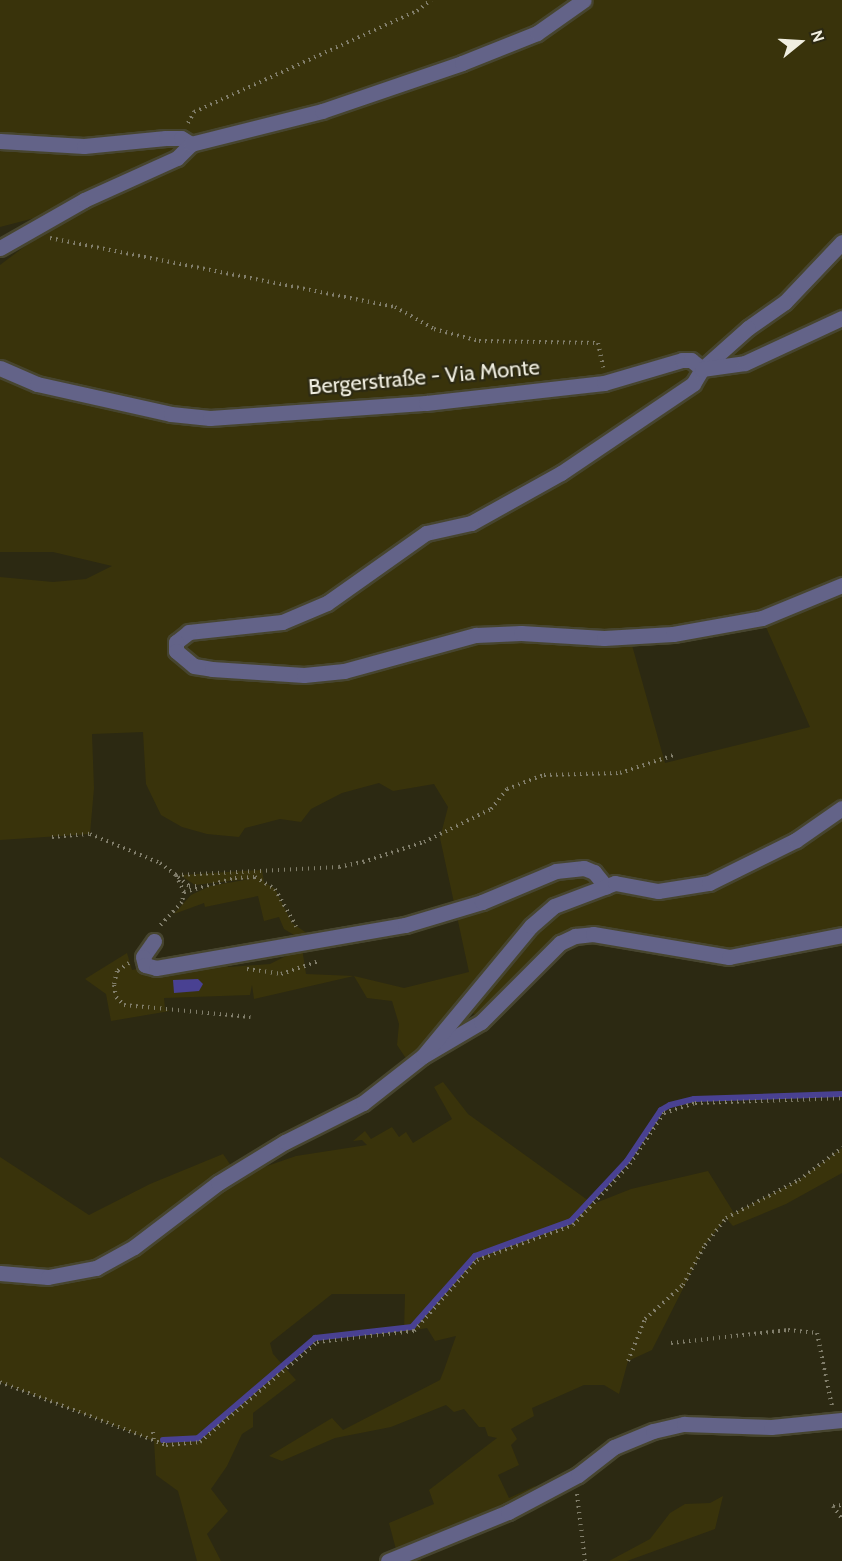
<!DOCTYPE html>
<meta charset="utf-8">
<style>
body{margin:0}
#map{position:relative;width:842px;height:1561px;overflow:hidden;background:#2c2912;font-family:Cabin,sans-serif}
div>[style]{position:absolute}
[style*='--x']{left:calc(var(--x)*1px);top:calc(var(--y)*1px);width:calc(var(--w)*1px);rotate:calc(var(--a)*1deg)}
.green>*{inset:0;background:#39330b}
.water>*{inset:0;background:#494192}
.stream>*{height:6px;margin:-3px;padding:0 3px;transform-origin:3px;border-radius:3px;background:#494192}
.path>*{height:4px;margin-top:-2px;transform-origin:0;background:repeating-linear-gradient(90deg,#817e6b 0 1.5px,transparent 0 6px)}
.roads{filter:drop-shadow(2px 0 #47452f) drop-shadow(-2px 0 #47452f) drop-shadow(0 2px #47452f) drop-shadow(0 -2px #47452f)}
.minor>*{height:15px;margin:-7.5px;padding:0 7.5px;transform-origin:7.5px;border-radius:7.5px;background:#636388}
span{translate:-50% -50%;white-space:nowrap;text-align:center;line-height:1.15;-webkit-text-stroke:4.5px #2c2912;paint-order:stroke}
.street-label{font-size:22px;color:#f0eee0}
.north{position:absolute;left:770px;top:12px;width:60px;height:60px;-webkit-text-stroke:4px #2c2912;paint-order:stroke;rotate:72deg;font-size:16px;font-weight:700;line-height:24px;text-align:center;color:#f0eee0}
.north::after{content:'';display:block;margin:auto;width:21px;height:27px;background:#f0eee0;clip-path:polygon(50% 0,100% 100%,50% 72%,0 100%)}
</style>
<div id="map">
<div class="green">
<div style="clip-path:polygon(evenodd,0 0,842px 0,842px 932px,738px 955px,574px 935px,478px 1018px,463px 1003px,407px 1060px,397px 1045px,399px 1024px,392px 1001px,367px 998px,354px 976px,254px 999px,252px 985px,250px 995px,164px 998px,165px 1009px,170px 1011px,111px 1021px,106px 994px,85px 979px,127px 953px,132px 970px,147px 967px,149px 975px,226px 956px,228px 967px,270px 964px,302px 948px,306px 974px,354px 976px,404px 988px,469px 972px,440px 838px,448px 807px,434px 784px,393px 791px,379px 783px,342px 793px,311px 809px,301px 822px,280px 819px,245px 828px,239px 837px,207px 834px,182px 827px,161px 815px,146px 784px,143px 732px,92px 734px,94px 788px,90px 834px,0 840px,0 577px,53px 582px,86px 579px,112px 566px,53px 552px,0 552px,0 265px,53px 225px,50px 214px,0 227px,0 0,762px 618px,810px 727px,665px 763px,630px 638px,762px 618px)"></div>
<div style="clip-path:polygon(262px 870px,264px 882px,275px 889px,292px 923px,317px 940px,294px 935px,284px 929px,279px 917px,264px 921px,258px 896px,205px 907px,204px 903px,174px 914px,191px 895px,210px 886px,256px 878px,195px 885px,180px 875px)"></div>
<div style="clip-path:polygon(443px 1082px,468px 1114px,593px 1204px,631px 1189px,708px 1171px,734px 1213px,799px 1180px,842px 1148px,842px 1173px,786px 1204px,733px 1226px,726px 1218px,705px 1245px,652px 1350px,628px 1361px,619px 1394px,604px 1385px,584px 1385px,532px 1408px,534px 1416px,511px 1429px,517px 1439px,511px 1445px,519px 1465px,498px 1475px,509px 1498px,535px 1486px,539px 1496px,421px 1548px,421px 1561px,388px 1561px,398px 1557px,389px 1523px,434px 1504px,429px 1490px,497px 1438px,488px 1436px,485px 1427px,479px 1427px,464px 1409px,454px 1412px,446px 1405px,391px 1427px,335px 1438px,282px 1461px,269px 1456px,332px 1418px,343px 1430px,440px 1380px,444px 1370px,456px 1336px,435px 1341px,427px 1328px,404px 1332px,405px 1294px,332px 1294px,270px 1343px,273px 1354px,296px 1380px,253px 1413px,253px 1427px,242px 1434px,227px 1466px,211px 1489px,228px 1511px,207px 1534px,221px 1561px,197px 1561px,178px 1491px,156px 1475px,154px 1441px,0 1382px,0 1157px,89px 1215px,150px 1184px,223px 1154px,238px 1176px,296px 1156px,367px 1145px,362px 1140px,353px 1141px,365px 1131px,371px 1139px,392px 1127px,399px 1137px,406px 1132px,413px 1143px,452px 1119px,434px 1087px)"></div>
<div style="clip-path:polygon(723px 1496px,715px 1529px,627px 1561px,609px 1561px,650px 1539px,670px 1513px,685px 1504px,710px 1503px)"></div>
</div>
<div class="water">
<div style="clip-path:polygon(198px 979px,203px 984px,199px 991px,174px 993px,173px 980px)"></div>
</div>
<div class="stream">
<div style="--x:163;--y:1440;--w:35;--a:-3"></div>
<div style="--x:198;--y:1438;--w:154;--a:-40.5"></div>
<div style="--x:315;--y:1338;--w:98;--a:-6.5"></div>
<div style="--x:412;--y:1327;--w:95;--a:-48.4"></div>
<div style="--x:475;--y:1256;--w:102;--a:-20"></div>
<div style="--x:571;--y:1221;--w:82;--a:-47"></div>
<div style="--x:627;--y:1161;--w:61;--a:-56.3"></div>
<div style="--x:661;--y:1110;--w:10;--a:-29"></div>
<div style="--x:670;--y:1105;--w:25;--a:-14"></div>
<div style="--x:694;--y:1099;--w:148;--a:-1.9"></div>
</div>
<div class="path">
<div style="--x:188;--y:123;--w:13;--a:-61"></div>
<div style="--x:194;--y:112;--w:245;--a:-24.4"></div>
<div style="--x:417;--y:11;--w:18;--a:-38"></div>
<div style="--x:50;--y:238;--w:352;--a:11.3"></div>
<div style="--x:395;--y:307;--w:45;--a:29.4"></div>
<div style="--x:434;--y:329;--w:47;--a:14.9"></div>
<div style="--x:479;--y:341;--w:119;--a:1"></div>
<div style="--x:598;--y:343;--w:25;--a:78"></div>
<div style="--x:52;--y:837;--w:38;--a:-5"></div>
<div style="--x:90;--y:834;--w:76;--a:22.5"></div>
<div style="--x:160;--y:863;--w:20;--a:37"></div>
<div style="--x:176;--y:875;--w:19;--a:65"></div>
<div style="--x:184;--y:892;--w:10;--a:101"></div>
<div style="--x:182;--y:902;--w:34;--a:133"></div>
<div style="--x:176;--y:875;--w:163;--a:-2.8"></div>
<div style="--x:339;--y:867;--w:25;--a:-12"></div>
<div style="--x:363;--y:862;--w:64;--a:-18.2"></div>
<div style="--x:424;--y:842;--w:75;--a:-26.2"></div>
<div style="--x:491;--y:809;--w:26;--a:-51"></div>
<div style="--x:507;--y:789;--w:40;--a:-21"></div>
<div style="--x:544;--y:775;--w:76;--a:-1.5"></div>
<div style="--x:620;--y:773;--w:57;--a:-18.4"></div>
<div style="--x:178;--y:877;--w:14;--a:39"></div>
<div style="--x:189;--y:886;--w:11;--a:0"></div>
<div style="--x:184;--y:892;--w:53;--a:-15.4"></div>
<div style="--x:235;--y:878;--w:20;--a:-3"></div>
<div style="--x:255;--y:877;--w:23;--a:31"></div>
<div style="--x:275;--y:889;--w:43;--a:60.4"></div>
<div style="--x:129;--y:963;--w:14;--a:146"></div>
<div style="--x:117;--y:971;--w:14;--a:102"></div>
<div style="--x:114;--y:985;--w:12;--a:81"></div>
<div style="--x:116;--y:997;--w:11;--a:45"></div>
<div style="--x:124;--y:1005;--w:127;--a:5.4"></div>
<div style="--x:247;--y:969;--w:34;--a:8"></div>
<div style="--x:281;--y:974;--w:40;--a:-18.9"></div>
<div style="--x:671;--y:1343;--w:118;--a:-6.3"></div>
<div style="--x:788;--y:1330;--w:29;--a:6"></div>
<div style="--x:817;--y:1333;--w:75;--a:78.4"></div>
<div style="--x:628;--y:1361;--w:45;--a:-68"></div>
<div style="--x:645;--y:1319;--w:51;--a:-41.8"></div>
<div style="--x:683;--y:1285;--w:46;--a:-61.2"></div>
<div style="--x:705;--y:1245;--w:34;--a:-52"></div>
<div style="--x:726;--y:1218;--w:82;--a:-27.5"></div>
<div style="--x:799;--y:1180;--w:54;--a:-36.7"></div>
<div style="--x:0;--y:1382;--w:178;--a:20.8"></div>
<div style="--x:166;--y:1445;--w:34;--a:-5"></div>
<div style="--x:200;--y:1442;--w:154;--a:-40.5"></div>
<div style="--x:317;--y:1342;--w:98;--a:-6.5"></div>
<div style="--x:414;--y:1331;--w:95;--a:-48.4"></div>
<div style="--x:477;--y:1260;--w:102;--a:-20"></div>
<div style="--x:573;--y:1225;--w:83;--a:-46.9"></div>
<div style="--x:630;--y:1164;--w:61;--a:-56.3"></div>
<div style="--x:664;--y:1113;--w:33;--a:-18"></div>
<div style="--x:695;--y:1103;--w:147;--a:-1.9"></div>
<div style="--x:153;--y:1432;--w:9;--a:84"></div>
<div style="--x:577;--y:1494;--w:67;--a:83.2"></div>
<div style="--x:833;--y:1506;--w:16;--a:55"></div>
<div style="--x:833;--y:1506;--w:9;--a:-6"></div>
</div>
<div class="roads">
<div class="minor">
<div style="--x:0;--y:141;--w:84;--a:3.4"></div>
<div style="--x:84;--y:146;--w:82;--a:-5.6"></div>
<div style="--x:166;--y:138;--w:15;--a:0"></div>
<div style="--x:181;--y:138;--w:12;--a:31"></div>
<div style="--x:842;--y:242;--w:83;--a:133.5"></div>
<div style="--x:785;--y:302;--w:45;--a:144.9"></div>
<div style="--x:748;--y:328;--w:62;--a:138.3"></div>
<div style="--x:702;--y:369;--w:17;--a:121"></div>
<div style="--x:693;--y:384;--w:159;--a:146"></div>
<div style="--x:561;--y:473;--w:103;--a:150.9"></div>
<div style="--x:471;--y:523;--w:46;--a:167.5"></div>
<div style="--x:426;--y:533;--w:121;--a:144.7"></div>
<div style="--x:327;--y:603;--w:49;--a:157.1"></div>
<div style="--x:282;--y:622;--w:94;--a:173.9"></div>
<div style="--x:189;--y:632;--w:16;--a:142"></div>
<div style="--x:176;--y:642;--w:9;--a:90"></div>
<div style="--x:176;--y:651;--w:23;--a:40"></div>
<div style="--x:194;--y:666;--w:18;--a:9"></div>
<div style="--x:212;--y:669;--w:92;--a:3.7"></div>
<div style="--x:304;--y:675;--w:40;--a:-5.7"></div>
<div style="--x:344;--y:671;--w:137;--a:-15.3"></div>
<div style="--x:476;--y:635;--w:45;--a:-2.5"></div>
<div style="--x:521;--y:633;--w:83;--a:3.4"></div>
<div style="--x:604;--y:638;--w:69;--a:-3.3"></div>
<div style="--x:673;--y:634;--w:90;--a:-10.2"></div>
<div style="--x:762;--y:618;--w:87;--a:-22.4"></div>
<div style="--x:0;--y:248;--w:97;--a:-29.7"></div>
<div style="--x:84;--y:200;--w:102;--a:-24.3"></div>
<div style="--x:177;--y:158;--w:20;--a:-45"></div>
<div style="--x:191;--y:144;--w:135;--a:-14.1"></div>
<div style="--x:322;--y:111;--w:148;--a:-18.9"></div>
<div style="--x:462;--y:63;--w:81;--a:-21.8"></div>
<div style="--x:537;--y:33;--w:57;--a:-35.1"></div>
<div style="--x:0;--y:368;--w:40;--a:23.4"></div>
<div style="--x:37;--y:384;--w:137;--a:12.6"></div>
<div style="--x:171;--y:414;--w:39;--a:6"></div>
<div style="--x:210;--y:418;--w:217;--a:-4"></div>
<div style="--x:426;--y:403;--w:179;--a:-6.4"></div>
<div style="--x:604;--y:383;--w:81;--a:-16.4"></div>
<div style="--x:682;--y:360;--w:9;--a:0"></div>
<div style="--x:691;--y:360;--w:14;--a:39"></div>
<div style="--x:702;--y:369;--w:43;--a:-7.9"></div>
<div style="--x:745;--y:363;--w:107;--a:-24.9"></div>
<div style="--x:154;--y:941;--w:19;--a:125"></div>
<div style="--x:143;--y:957;--w:8;--a:76"></div>
<div style="--x:145;--y:965;--w:11;--a:15"></div>
<div style="--x:156;--y:968;--w:253;--a:-9.8"></div>
<div style="--x:405;--y:925;--w:80;--a:-16.6"></div>
<div style="--x:482;--y:902;--w:80;--a:-22.7"></div>
<div style="--x:556;--y:871;--w:28;--a:-6"></div>
<div style="--x:584;--y:868;--w:11;--a:22"></div>
<div style="--x:594;--y:872;--w:19;--a:51"></div>
<div style="--x:423;--y:1056;--w:67;--a:-30.4"></div>
<div style="--x:481;--y:1022;--w:112;--a:-45"></div>
<div style="--x:560;--y:943;--w:17;--a:-25"></div>
<div style="--x:575;--y:936;--w:18;--a:-6"></div>
<div style="--x:593;--y:934;--w:138;--a:9.6"></div>
<div style="--x:729;--y:957;--w:115;--a:-11"></div>
<div style="--x:0;--y:1273;--w:48;--a:4.8"></div>
<div style="--x:48;--y:1277;--w:49;--a:-10.6"></div>
<div style="--x:96;--y:1268;--w:43;--a:-28.9"></div>
<div style="--x:134;--y:1247;--w:106;--a:-37.3"></div>
<div style="--x:218;--y:1183;--w:79;--a:-31.5"></div>
<div style="--x:285;--y:1142;--w:87;--a:-26.6"></div>
<div style="--x:363;--y:1103;--w:76;--a:-38.1"></div>
<div style="--x:423;--y:1056;--w:169;--a:-50.3"></div>
<div style="--x:531;--y:926;--w:30;--a:-41"></div>
<div style="--x:554;--y:906;--w:65;--a:-20.7"></div>
<div style="--x:615;--y:883;--w:44;--a:10.5"></div>
<div style="--x:658;--y:891;--w:52;--a:-8.9"></div>
<div style="--x:709;--y:883;--w:97;--a:-26.3"></div>
<div style="--x:796;--y:840;--w:56;--a:-34.8"></div>
<div style="--x:388;--y:1561;--w:130;--a:-22.2"></div>
<div style="--x:508;--y:1512;--w:79;--a:-27.9"></div>
<div style="--x:578;--y:1475;--w:46;--a:-37.9"></div>
<div style="--x:614;--y:1447;--w:42;--a:-22.3"></div>
<div style="--x:653;--y:1431;--w:32;--a:-13"></div>
<div style="--x:684;--y:1424;--w:87;--a:2"></div>
<div style="--x:771;--y:1427;--w:71;--a:-5.6"></div>
</div>
</div>
<div class="street-label">
<span style="left:424px;top:377px;rotate:-5deg">Bergerstraße - Via Monte</span>
</div>
<div class="north">N</div>
</div>
